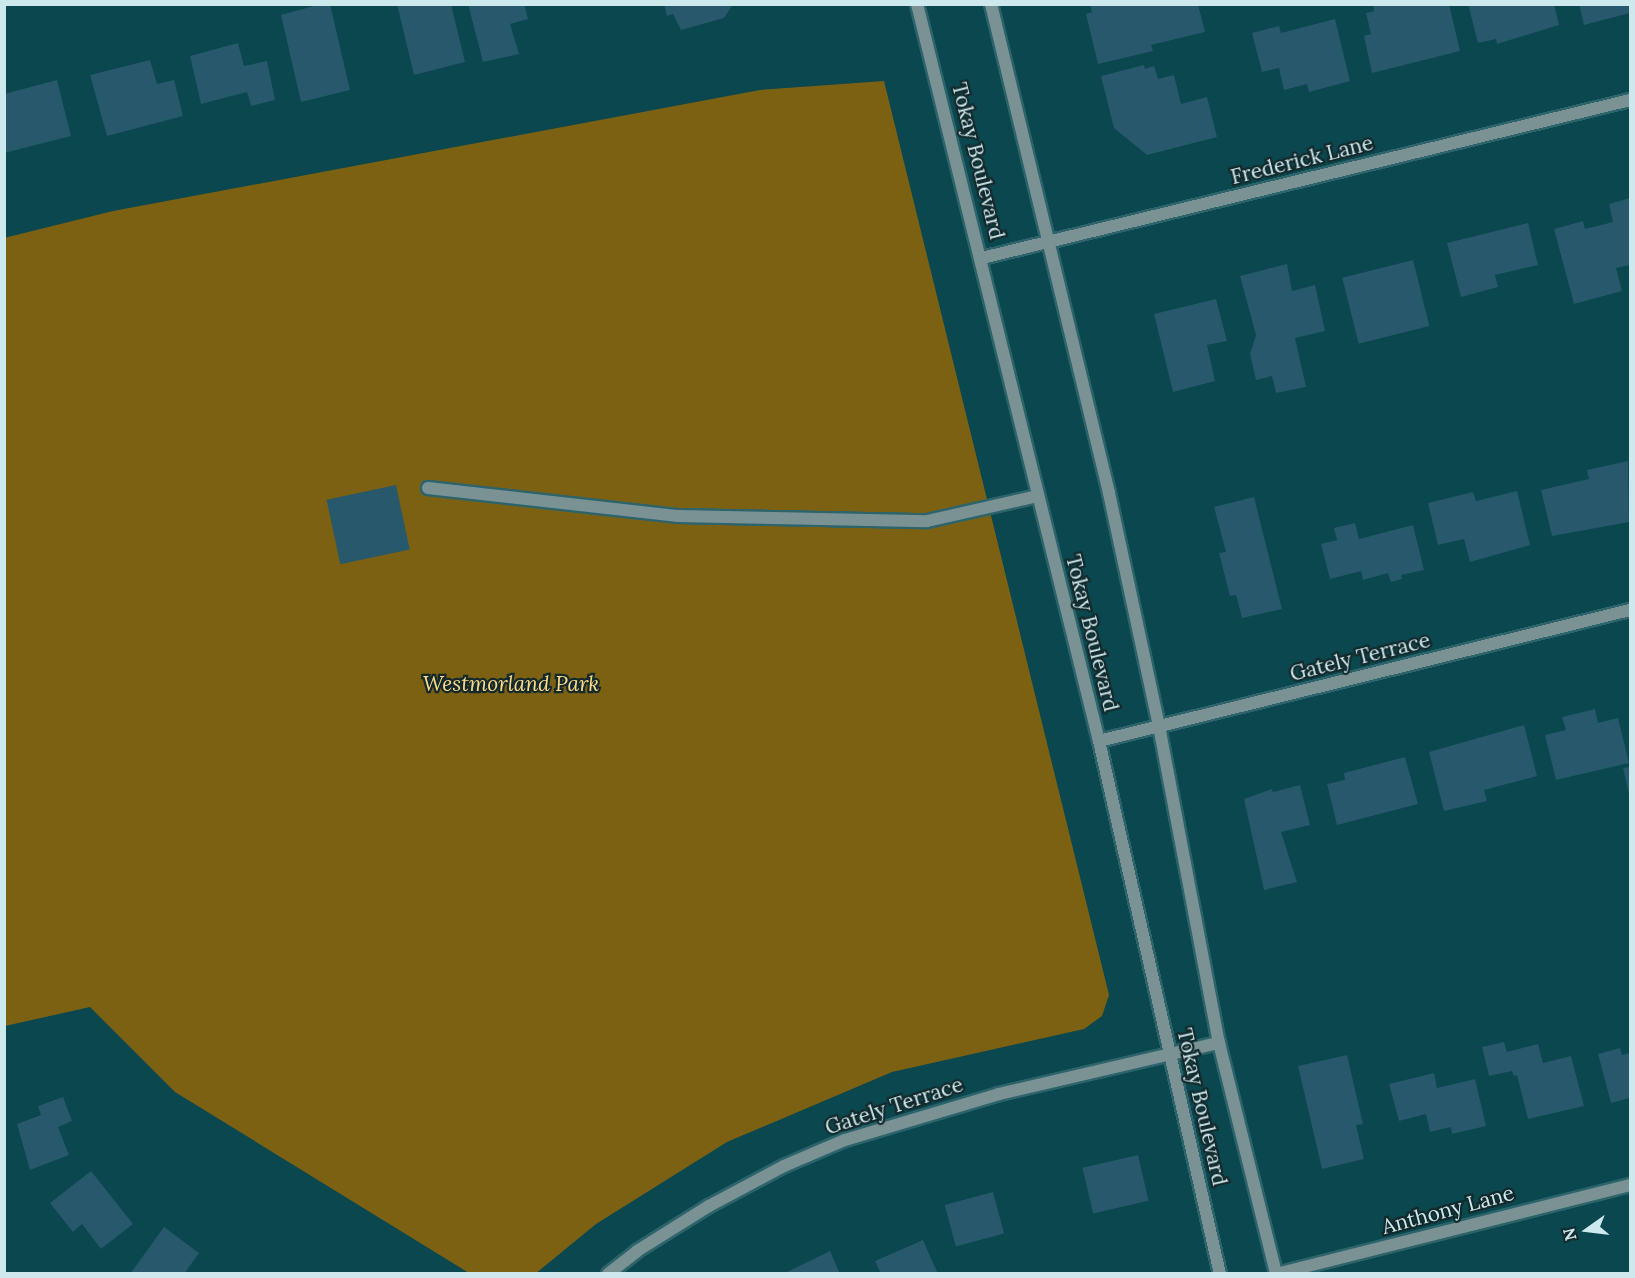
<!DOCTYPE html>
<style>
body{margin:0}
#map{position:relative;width:1635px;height:1278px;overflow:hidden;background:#0a474e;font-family:Lora,serif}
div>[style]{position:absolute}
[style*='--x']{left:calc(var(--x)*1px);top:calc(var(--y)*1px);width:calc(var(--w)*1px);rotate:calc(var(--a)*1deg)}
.green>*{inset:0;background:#7d6112}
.building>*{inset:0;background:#27586b;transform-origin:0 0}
.roads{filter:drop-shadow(2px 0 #2d646b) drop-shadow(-2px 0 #2d646b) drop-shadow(0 2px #2d646b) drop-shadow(0 -2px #2d646b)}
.service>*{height:12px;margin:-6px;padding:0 6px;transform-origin:6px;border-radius:6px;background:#7b9295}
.minor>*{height:12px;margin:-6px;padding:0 6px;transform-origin:6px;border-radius:6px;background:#7b9295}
.tertiary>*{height:12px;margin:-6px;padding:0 6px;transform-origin:6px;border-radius:6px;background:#7b9295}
span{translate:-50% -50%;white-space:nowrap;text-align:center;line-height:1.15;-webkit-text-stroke:4.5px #13292c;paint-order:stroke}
.street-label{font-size:21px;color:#cee9ee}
.park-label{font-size:21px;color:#fdda87;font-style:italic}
.frame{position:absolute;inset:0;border:6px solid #cee9ee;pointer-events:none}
.north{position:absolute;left:1557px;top:1200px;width:60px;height:60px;-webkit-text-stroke:4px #13292c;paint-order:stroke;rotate:256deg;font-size:16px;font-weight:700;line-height:24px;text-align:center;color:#cee9ee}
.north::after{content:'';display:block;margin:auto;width:21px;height:27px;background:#cee9ee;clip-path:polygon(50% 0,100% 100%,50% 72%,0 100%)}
</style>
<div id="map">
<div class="green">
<div style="clip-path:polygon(884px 81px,1109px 995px,1102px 1016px,1084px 1029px,892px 1072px,727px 1142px,596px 1224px,535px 1274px,469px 1273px,175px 1092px,90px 1007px,5px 1026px,4px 238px,113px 211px,760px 90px)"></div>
</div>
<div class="building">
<div style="clip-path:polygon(321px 4px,330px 4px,350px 90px,301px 102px,281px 15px)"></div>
<div style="clip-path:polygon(397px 4px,451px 4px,465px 62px,414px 75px)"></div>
<div style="clip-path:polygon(468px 4px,524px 4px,528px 19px,510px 24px,519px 54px,483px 62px)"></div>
<div style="clip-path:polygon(664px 4px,733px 4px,724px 18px,681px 30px,673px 14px,667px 16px)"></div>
<div style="clip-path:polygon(1090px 4px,1198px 4px,1205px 32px,1151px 45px,1153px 51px,1098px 64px,1086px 14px,1092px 12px)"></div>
<div style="clip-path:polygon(1373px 4px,1449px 4px,1460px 51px,1372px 73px,1364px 36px,1371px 34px,1366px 13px,1374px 11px)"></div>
<div style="clip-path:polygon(1468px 4px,1554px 4px,1559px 25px,1497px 44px,1496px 39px,1478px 43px)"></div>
<div style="clip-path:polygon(1579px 4px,1630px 4px,1630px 13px,1584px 25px)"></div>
<div style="clip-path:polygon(1335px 19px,1350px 81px,1309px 92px,1307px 84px,1284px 90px,1279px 68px,1262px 72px,1252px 33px,1279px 26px,1281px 33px)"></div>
<div style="clip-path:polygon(238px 43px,244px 66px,267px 61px,275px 100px,251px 106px,247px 92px,201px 104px,190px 56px)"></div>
<div style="clip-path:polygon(150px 60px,157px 84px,174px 80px,183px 116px,107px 136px,90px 75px)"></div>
<div style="clip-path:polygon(1144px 65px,1145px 69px,1154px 66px,1158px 79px,1174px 75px,1181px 104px,1207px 97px,1217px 137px,1147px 155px,1114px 128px,1101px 76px)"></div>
<div style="clip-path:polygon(57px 80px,71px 136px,4px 153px,4px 94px)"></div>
<div style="clip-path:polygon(1630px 198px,1630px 265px,1616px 268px,1622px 291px,1574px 304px,1554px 229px,1583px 221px,1585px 229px,1613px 222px,1609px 204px)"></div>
<div style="clip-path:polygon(1528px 223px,1538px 265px,1495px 275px,1498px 287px,1461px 297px,1447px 243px)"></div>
<div style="left:1413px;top:260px;width:68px;height:73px;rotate:76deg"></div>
<div style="clip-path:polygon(1287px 264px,1292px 291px,1315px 285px,1325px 331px,1295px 338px,1306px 387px,1276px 393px,1272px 376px,1256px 380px,1250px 354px,1256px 335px,1240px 276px)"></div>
<div style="clip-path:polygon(1216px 299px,1227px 341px,1207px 345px,1215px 381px,1173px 392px,1154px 314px)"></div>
<div style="clip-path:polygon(1628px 461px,1629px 522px,1552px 536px,1541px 490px,1589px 479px,1587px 470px)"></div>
<div style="left:396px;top:485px;width:66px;height:71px;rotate:78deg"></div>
<div style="clip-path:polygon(1517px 491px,1530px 545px,1470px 562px,1464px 539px,1438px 545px,1428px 503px,1473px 492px,1476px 501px)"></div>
<div style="clip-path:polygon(1254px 497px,1282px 609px,1242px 618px,1236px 595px,1230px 596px,1219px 553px,1226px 552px,1214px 507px)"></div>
<div style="clip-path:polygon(1355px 523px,1359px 539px,1413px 525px,1424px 570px,1401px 575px,1402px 579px,1391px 582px,1388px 573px,1363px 580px,1361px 571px,1330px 579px,1321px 544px,1337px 540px,1334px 528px)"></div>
<div style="clip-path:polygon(1595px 709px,1598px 723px,1618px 718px,1629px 763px,1556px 780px,1545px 735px,1566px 730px,1562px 717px)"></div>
<div style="clip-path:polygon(1524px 725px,1537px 776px,1484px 790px,1487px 801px,1444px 811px,1429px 752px)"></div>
<div style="clip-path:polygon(1405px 757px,1418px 804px,1337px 825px,1327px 784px,1345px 780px,1344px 773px)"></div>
<div style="clip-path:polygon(1630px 767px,1630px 799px,1623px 768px)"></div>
<div style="clip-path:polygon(1300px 785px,1310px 825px,1281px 832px,1297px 882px,1264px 890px,1244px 799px,1272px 789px,1273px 792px)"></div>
<div style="clip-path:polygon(1504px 1042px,1507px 1052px,1538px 1044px,1543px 1063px,1571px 1056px,1584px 1106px,1528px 1119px,1517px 1075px,1514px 1076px,1512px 1071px,1489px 1076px,1482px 1047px)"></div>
<div style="clip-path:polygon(1620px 1048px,1622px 1055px,1630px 1053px,1630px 1098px,1611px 1103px,1598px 1054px)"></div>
<div style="clip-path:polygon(1347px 1055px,1363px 1124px,1356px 1125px,1364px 1159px,1322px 1169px,1298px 1066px)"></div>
<div style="clip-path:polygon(1434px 1073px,1437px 1088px,1475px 1079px,1486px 1126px,1452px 1134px,1451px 1127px,1430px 1132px,1426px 1114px,1399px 1121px,1389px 1084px)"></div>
<div style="clip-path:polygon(63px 1097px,72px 1121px,58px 1127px,69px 1155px,30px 1170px,17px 1124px,41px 1115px,38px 1106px)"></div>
<div style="left:1138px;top:1155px;width:47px;height:57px;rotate:77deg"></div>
<div style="clip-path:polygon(91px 1171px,133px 1224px,101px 1249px,82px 1224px,73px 1232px,50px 1203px)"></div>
<div style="left:993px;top:1192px;width:43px;height:50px;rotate:75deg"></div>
<div style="clip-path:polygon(164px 1227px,199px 1253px,184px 1274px,130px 1274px)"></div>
<div style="clip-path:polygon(923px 1240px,938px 1274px,881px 1274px,875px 1261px)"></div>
<div style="clip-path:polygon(830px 1251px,840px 1274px,783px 1274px)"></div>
</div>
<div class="roads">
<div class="service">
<div style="--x:428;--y:488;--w:252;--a:6.4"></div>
<div style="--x:678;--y:516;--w:249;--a:1.2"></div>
<div style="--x:927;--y:521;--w:114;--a:-12.7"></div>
</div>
<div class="minor">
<div style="--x:982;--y:258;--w:667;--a:-13.7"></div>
<div style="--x:1099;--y:741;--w:547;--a:-13.86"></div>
<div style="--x:608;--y:1274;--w:37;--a:-38"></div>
<div style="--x:637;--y:1251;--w:85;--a:-32"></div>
<div style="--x:709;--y:1206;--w:85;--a:-28.1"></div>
<div style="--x:784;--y:1166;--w:66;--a:-23.1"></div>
<div style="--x:845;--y:1140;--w:161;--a:-16.6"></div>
<div style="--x:999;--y:1094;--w:226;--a:-13.1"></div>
<div style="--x:1276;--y:1274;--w:365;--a:-14.1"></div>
</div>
<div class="tertiary">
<div style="--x:917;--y:4;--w:759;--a:76.13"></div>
<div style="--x:1099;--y:741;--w:547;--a:77.21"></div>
<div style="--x:991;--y:4;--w:503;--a:76.43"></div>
<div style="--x:1109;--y:493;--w:238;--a:77.9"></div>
<div style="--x:1159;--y:726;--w:323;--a:79.3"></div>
<div style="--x:1219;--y:1043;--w:238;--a:76.1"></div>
</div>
</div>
<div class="street-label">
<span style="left:1302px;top:160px;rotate:-14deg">Frederick Lane</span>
<span style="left:978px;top:161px;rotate:76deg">Tokay Boulevard</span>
<span style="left:1092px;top:633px;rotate:76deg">Tokay Boulevard</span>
<span style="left:1360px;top:657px;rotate:-14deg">Gately Terrace</span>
<span style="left:894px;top:1106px;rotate:-18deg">Gately Terrace</span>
<span style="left:1202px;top:1107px;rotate:77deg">Tokay Boulevard</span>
<span style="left:1448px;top:1210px;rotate:-15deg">Anthony Lane</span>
</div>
<div class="park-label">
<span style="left:511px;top:684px">Westmorland Park</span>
</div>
<div class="frame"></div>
<div class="north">N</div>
</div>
